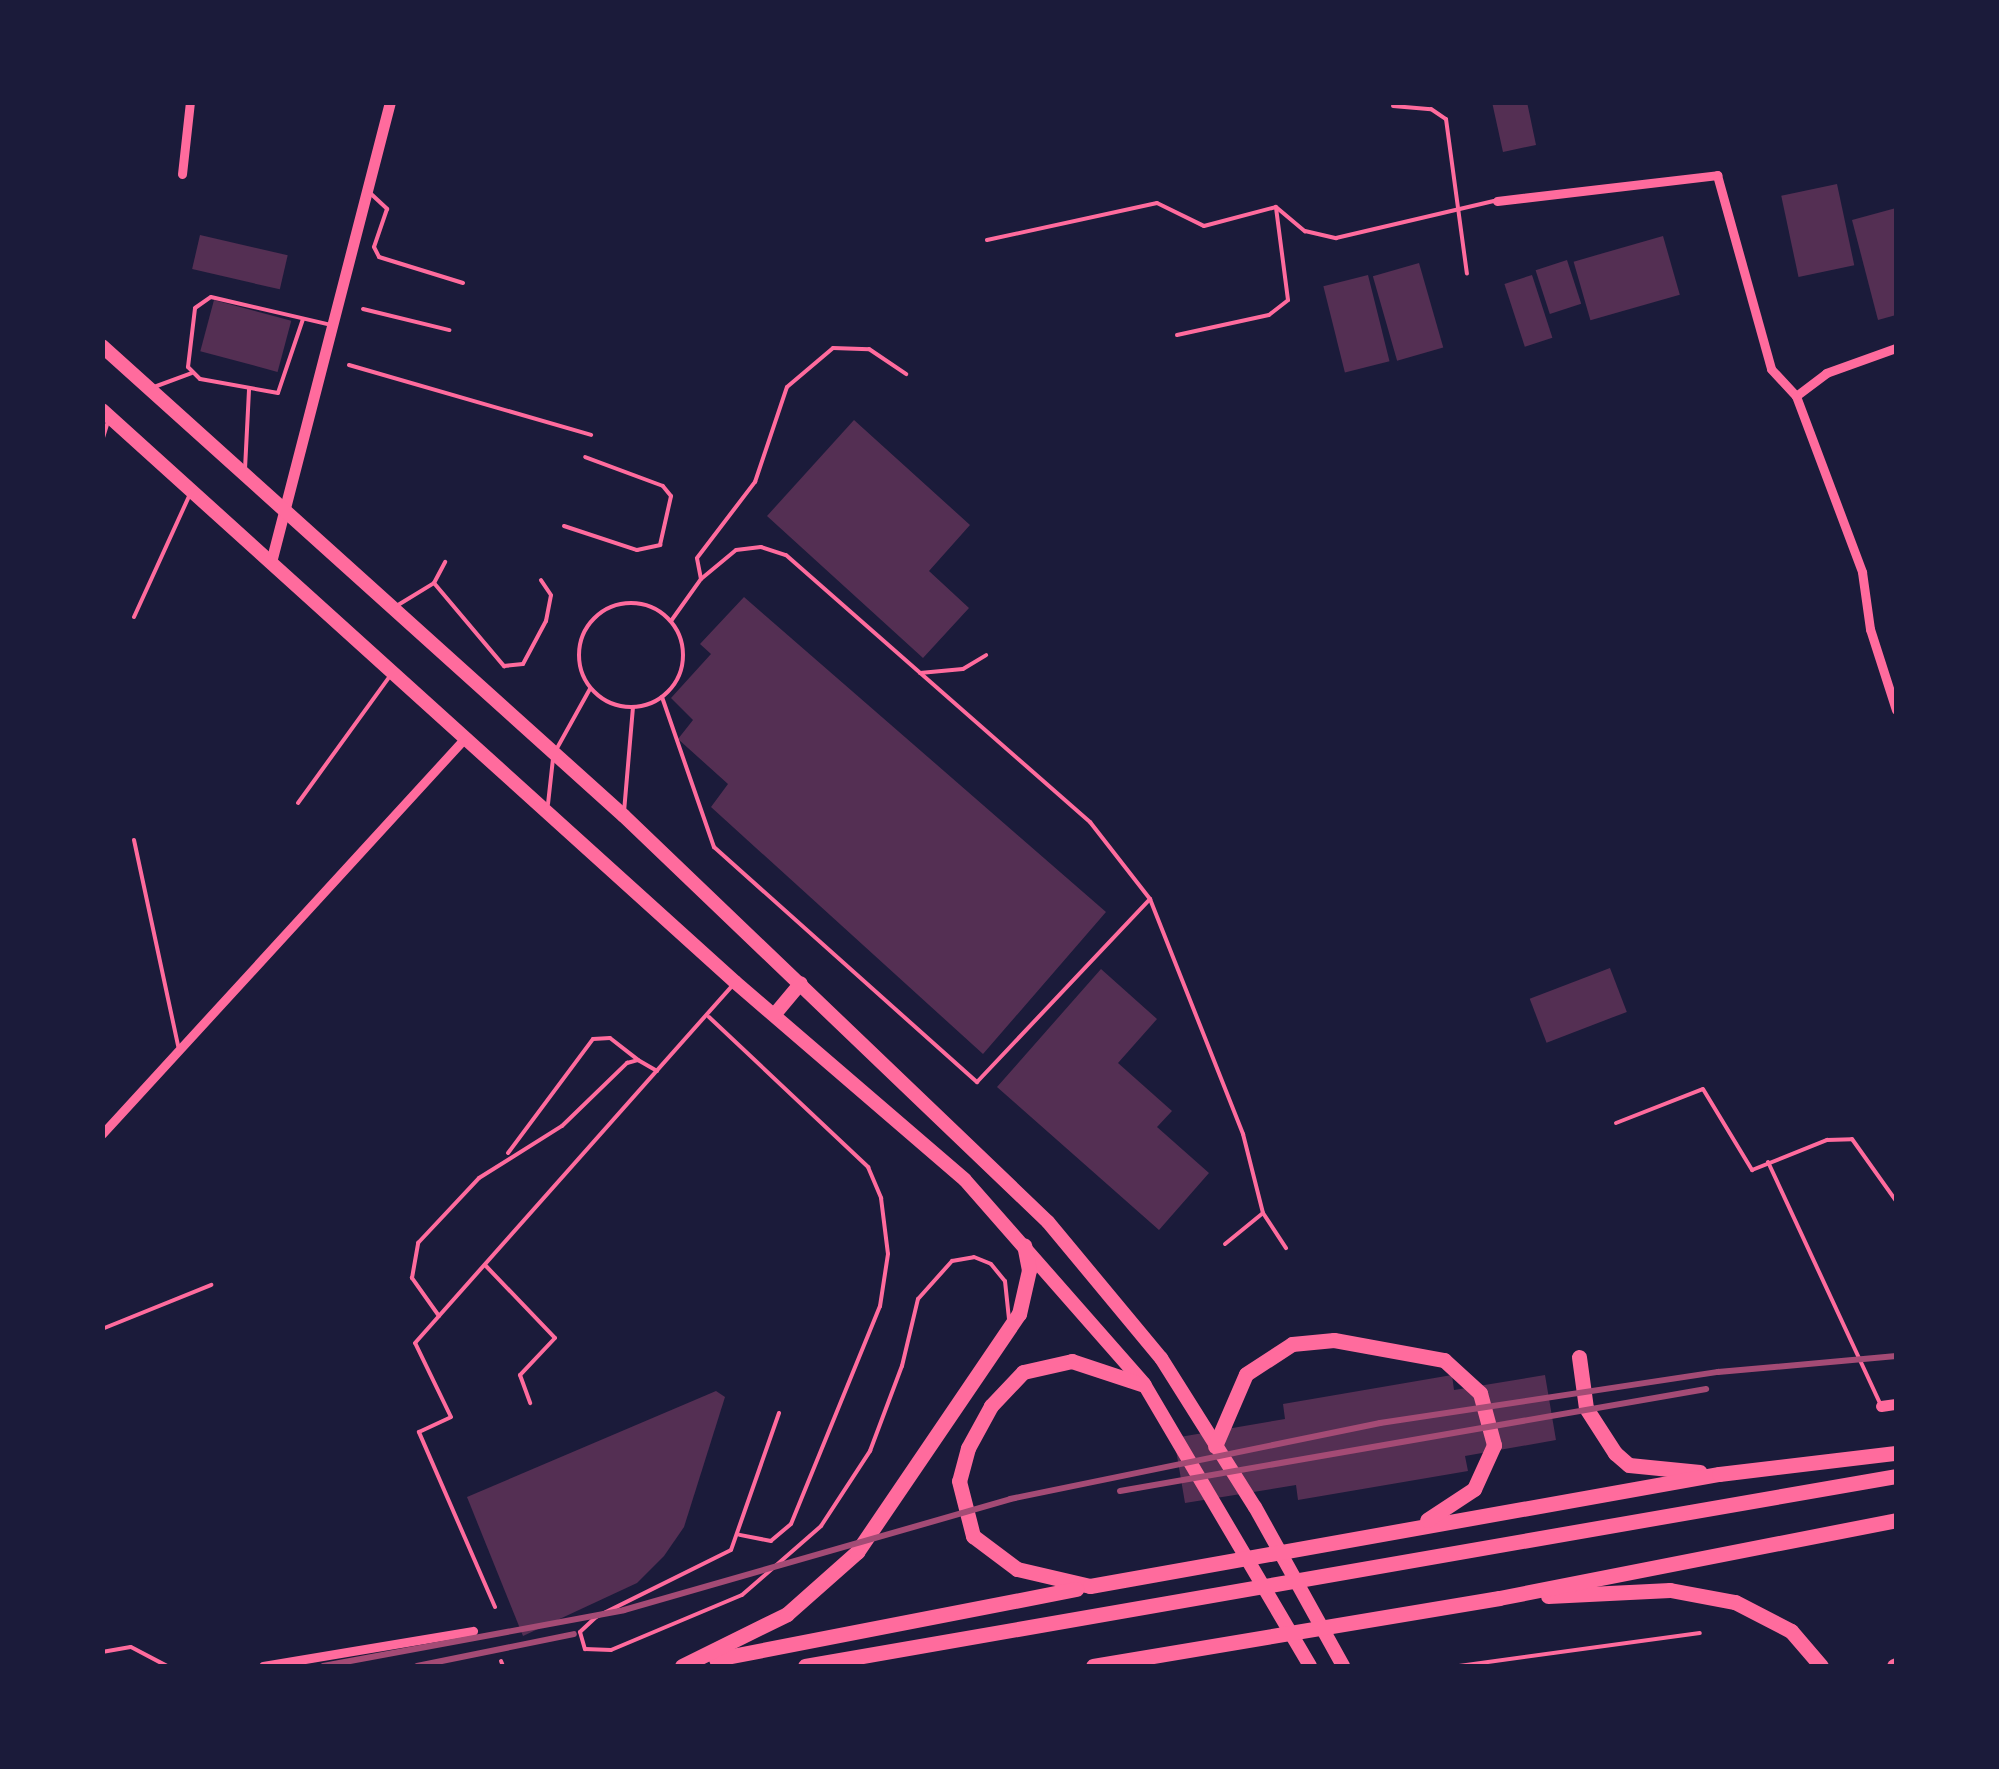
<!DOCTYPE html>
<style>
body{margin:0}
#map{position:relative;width:1999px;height:1769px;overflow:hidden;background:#1b1b3a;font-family:Barlow,sans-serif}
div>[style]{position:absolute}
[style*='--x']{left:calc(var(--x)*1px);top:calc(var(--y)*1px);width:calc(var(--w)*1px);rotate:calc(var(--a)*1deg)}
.building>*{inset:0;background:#542f53;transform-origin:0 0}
.path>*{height:4px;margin:-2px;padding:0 2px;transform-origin:2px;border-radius:2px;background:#ff6b9d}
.service>*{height:4px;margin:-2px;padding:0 2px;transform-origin:2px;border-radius:2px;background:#ff6b9d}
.service>.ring{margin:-2px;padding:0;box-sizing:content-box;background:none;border:4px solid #ff6b9d;border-radius:50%}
.minor>*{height:9px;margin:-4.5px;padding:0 4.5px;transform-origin:4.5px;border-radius:4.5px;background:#ff6b9d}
.tertiary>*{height:11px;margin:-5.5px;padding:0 5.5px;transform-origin:5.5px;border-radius:5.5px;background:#ff6b9d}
.primary>*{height:14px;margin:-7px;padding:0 7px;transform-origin:7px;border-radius:7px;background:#ff6b9d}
.motorway>*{height:15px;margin:-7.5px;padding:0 7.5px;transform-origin:7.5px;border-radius:7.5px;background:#ff6b9d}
.rail>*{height:6px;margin:-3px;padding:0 3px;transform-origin:3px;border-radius:3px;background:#a44b75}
span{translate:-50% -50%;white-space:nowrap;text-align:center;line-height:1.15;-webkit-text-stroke:8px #1b1b3a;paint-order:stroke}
.frame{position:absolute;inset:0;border:105px solid #1b1b3a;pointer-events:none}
</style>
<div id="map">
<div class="building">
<div style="clip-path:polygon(1492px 102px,1527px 102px,1536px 145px,1503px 152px)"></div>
<div style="left:1837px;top:184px;width:83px;height:57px;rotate:78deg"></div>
<div style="clip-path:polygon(1896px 208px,1896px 315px,1878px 320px,1852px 220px)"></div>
<div style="left:200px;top:235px;width:90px;height:35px;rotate:13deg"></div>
<div style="left:1663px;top:236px;width:61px;height:93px;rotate:74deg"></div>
<div style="left:1567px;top:260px;width:46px;height:33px;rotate:72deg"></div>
<div style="left:1419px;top:263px;width:88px;height:48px;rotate:74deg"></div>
<div style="left:1368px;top:275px;width:89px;height:46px;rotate:76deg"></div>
<div style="left:1532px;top:275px;width:66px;height:29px;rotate:72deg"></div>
<div style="left:214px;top:300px;width:80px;height:53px;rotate:15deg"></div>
<div style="clip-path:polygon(854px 420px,970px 525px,929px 571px,969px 608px,923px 658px,767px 516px)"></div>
<div style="clip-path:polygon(744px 597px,1106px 912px,983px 1054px,711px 807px,728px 784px,678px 739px,693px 720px,671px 698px,711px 654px,700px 644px)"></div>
<div style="left:1610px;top:968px;width:47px;height:86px;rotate:69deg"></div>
<div style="clip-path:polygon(1101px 969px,1157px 1019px,1118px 1063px,1172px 1111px,1157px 1127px,1209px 1173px,1159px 1230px,997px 1087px)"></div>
<div style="clip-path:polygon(1452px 1375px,1454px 1390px,1545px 1375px,1556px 1440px,1465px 1456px,1468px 1471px,1298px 1500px,1296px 1485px,1185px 1503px,1174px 1438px,1285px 1419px,1283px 1404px)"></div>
<div style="clip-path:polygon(716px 1391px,725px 1397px,684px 1527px,664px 1556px,637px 1583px,523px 1636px,467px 1497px)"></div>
</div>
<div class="path">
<div style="--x:501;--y:1661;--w:5;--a:68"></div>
<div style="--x:1459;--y:1666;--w:243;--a:-7.8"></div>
</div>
<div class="service">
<div style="--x:1393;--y:106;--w:38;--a:5"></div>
<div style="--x:1431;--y:109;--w:18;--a:34"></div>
<div style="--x:1446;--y:119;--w:156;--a:82.3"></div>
<div style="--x:369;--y:192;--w:25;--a:43"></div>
<div style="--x:387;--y:209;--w:40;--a:108.9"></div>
<div style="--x:374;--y:247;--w:11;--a:63"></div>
<div style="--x:379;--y:257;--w:88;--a:17.2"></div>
<div style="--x:987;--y:240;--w:174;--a:-12.3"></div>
<div style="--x:1157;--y:203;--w:52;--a:26.1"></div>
<div style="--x:1204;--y:226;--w:74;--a:-14.8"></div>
<div style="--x:1276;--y:207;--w:38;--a:40"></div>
<div style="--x:1305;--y:231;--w:32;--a:13"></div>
<div style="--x:1336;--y:238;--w:162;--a:-13.2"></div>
<div style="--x:363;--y:309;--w:89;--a:13.7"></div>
<div style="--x:303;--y:319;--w:78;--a:108.7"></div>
<div style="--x:278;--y:393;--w:79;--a:-169.8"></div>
<div style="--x:200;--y:379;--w:17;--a:-135"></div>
<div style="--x:188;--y:367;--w:59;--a:-83.2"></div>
<div style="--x:195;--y:308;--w:19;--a:-35"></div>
<div style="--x:211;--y:297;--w:123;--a:13.1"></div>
<div style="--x:1177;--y:335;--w:94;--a:-12.3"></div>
<div style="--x:1269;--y:315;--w:24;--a:-38"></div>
<div style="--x:1288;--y:300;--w:94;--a:-97.4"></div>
<div style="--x:349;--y:365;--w:252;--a:16.1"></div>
<div style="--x:154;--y:387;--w:40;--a:-20.2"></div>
<div style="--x:102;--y:441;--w:21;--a:-73"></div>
<div style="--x:245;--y:469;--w:80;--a:-87.1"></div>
<div style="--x:564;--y:526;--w:77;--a:18.2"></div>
<div style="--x:637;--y:550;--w:24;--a:-12"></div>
<div style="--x:660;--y:545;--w:50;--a:-77.3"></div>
<div style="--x:671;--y:496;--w:13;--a:-129"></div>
<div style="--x:663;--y:486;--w:83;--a:-159.6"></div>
<div style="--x:701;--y:579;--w:21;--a:-101"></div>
<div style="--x:697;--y:558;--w:96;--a:-52.7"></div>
<div style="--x:755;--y:482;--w:100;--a:-71.4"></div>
<div style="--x:787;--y:387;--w:60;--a:-40.3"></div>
<div style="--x:833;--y:348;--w:36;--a:2"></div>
<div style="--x:869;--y:349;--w:45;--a:34"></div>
<div style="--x:434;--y:583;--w:109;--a:49.9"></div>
<div style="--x:504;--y:666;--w:19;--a:-6"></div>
<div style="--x:523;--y:664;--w:49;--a:-61.9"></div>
<div style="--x:546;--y:621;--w:26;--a:-79"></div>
<div style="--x:551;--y:595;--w:18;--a:-124"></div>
<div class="ring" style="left:579px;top:603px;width:100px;height:100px"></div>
<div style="--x:398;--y:605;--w:42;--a:-31.4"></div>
<div style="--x:434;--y:583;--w:24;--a:-62"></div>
<div style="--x:134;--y:617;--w:135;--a:-65.5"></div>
<div style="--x:671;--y:621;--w:52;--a:-54.5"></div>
<div style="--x:701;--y:579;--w:45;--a:-39.6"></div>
<div style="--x:736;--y:550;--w:25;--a:-7"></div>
<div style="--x:761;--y:547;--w:26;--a:18"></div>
<div style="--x:786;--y:555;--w:405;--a:41.3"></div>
<div style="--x:1090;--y:822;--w:98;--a:52.1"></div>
<div style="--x:1150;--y:899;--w:253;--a:68.4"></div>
<div style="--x:1243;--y:1134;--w:81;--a:75.8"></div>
<div style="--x:920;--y:673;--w:43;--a:-5.3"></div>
<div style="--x:963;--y:669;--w:27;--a:-31"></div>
<div style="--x:662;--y:697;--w:159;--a:70.9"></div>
<div style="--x:714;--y:847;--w:353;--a:41.8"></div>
<div style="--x:977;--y:1082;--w:252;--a:-46.6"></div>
<div style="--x:556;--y:750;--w:70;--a:-60.9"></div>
<div style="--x:298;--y:803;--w:157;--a:-54.1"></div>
<div style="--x:548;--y:804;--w:45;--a:-83.7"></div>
<div style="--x:624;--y:812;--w:104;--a:-85.1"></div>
<div style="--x:134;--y:840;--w:211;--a:77.9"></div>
<div style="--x:709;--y:1017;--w:219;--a:43.3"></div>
<div style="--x:868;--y:1167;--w:34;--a:67"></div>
<div style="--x:881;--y:1198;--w:56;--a:82.9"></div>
<div style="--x:888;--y:1254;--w:53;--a:98.7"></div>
<div style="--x:880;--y:1306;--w:235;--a:112.2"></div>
<div style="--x:791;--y:1524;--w:26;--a:140"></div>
<div style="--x:771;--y:1541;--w:32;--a:-169"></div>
<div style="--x:1616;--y:1123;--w:93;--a:-21.3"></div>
<div style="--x:1703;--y:1089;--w:95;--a:58.8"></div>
<div style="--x:1752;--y:1170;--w:81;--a:-21.8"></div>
<div style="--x:1827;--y:1140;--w:25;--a:-2"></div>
<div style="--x:1852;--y:1139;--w:76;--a:54.6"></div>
<div style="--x:508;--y:1153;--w:142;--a:-53.3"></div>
<div style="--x:593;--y:1039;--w:17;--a:-3"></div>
<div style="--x:610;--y:1038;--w:36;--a:38"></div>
<div style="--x:1768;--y:1162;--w:266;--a:65.1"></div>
<div style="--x:1225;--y:1244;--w:49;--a:-39.2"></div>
<div style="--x:1263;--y:1213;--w:42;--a:56.7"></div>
<div style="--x:485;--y:1265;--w:101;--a:46.2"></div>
<div style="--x:555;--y:1338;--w:51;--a:133.4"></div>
<div style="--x:520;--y:1375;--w:30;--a:70"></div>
<div style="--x:439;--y:1316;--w:47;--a:-125.4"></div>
<div style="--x:412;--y:1278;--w:36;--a:-80"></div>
<div style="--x:418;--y:1243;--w:89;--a:-46.8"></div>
<div style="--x:479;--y:1178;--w:98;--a:-32.1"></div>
<div style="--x:562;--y:1126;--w:91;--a:-44.1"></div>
<div style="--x:627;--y:1063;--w:11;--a:-15"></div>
<div style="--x:638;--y:1060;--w:22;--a:30"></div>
<div style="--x:102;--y:1329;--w:118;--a:-22"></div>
<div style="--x:779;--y:1413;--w:145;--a:109.3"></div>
<div style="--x:731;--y:1550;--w:151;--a:153.6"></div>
<div style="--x:596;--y:1617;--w:22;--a:137"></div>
<div style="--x:580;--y:1632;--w:18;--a:74"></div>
<div style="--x:585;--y:1649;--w:26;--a:2"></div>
<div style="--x:611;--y:1650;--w:142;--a:-22.8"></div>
<div style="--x:742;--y:1595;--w:105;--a:-41.1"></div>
<div style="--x:821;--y:1526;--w:90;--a:-56.8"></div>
<div style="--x:870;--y:1451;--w:91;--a:-69.4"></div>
<div style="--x:902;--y:1366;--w:69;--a:-76.6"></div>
<div style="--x:918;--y:1299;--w:51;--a:-48.2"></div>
<div style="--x:952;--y:1261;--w:22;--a:-10"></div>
<div style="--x:974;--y:1257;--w:18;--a:22"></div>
<div style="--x:991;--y:1264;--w:22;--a:51"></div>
<div style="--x:1005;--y:1281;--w:39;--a:84"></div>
<div style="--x:495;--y:1607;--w:191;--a:-113.5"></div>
<div style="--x:419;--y:1432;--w:35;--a:-25"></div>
<div style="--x:451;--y:1417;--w:82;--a:-115.9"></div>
<div style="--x:415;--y:1343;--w:477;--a:-48.4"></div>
<div style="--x:102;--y:1652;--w:29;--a:-10"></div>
<div style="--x:131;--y:1647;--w:41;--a:27.8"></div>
</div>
<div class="minor">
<div style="--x:182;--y:174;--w:72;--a:-83.7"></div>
<div style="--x:1497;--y:201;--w:222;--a:-6.7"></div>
<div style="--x:1717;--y:175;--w:201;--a:74.4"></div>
<div style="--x:1771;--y:369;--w:37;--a:47"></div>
<div style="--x:1796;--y:396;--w:188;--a:69.4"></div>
<div style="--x:1862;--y:572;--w:58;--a:82"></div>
<div style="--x:1870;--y:629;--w:85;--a:72.2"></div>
<div style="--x:1796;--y:396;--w:38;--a:-37"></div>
<div style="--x:1826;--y:373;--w:74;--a:-19.7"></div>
<div style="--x:102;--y:1134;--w:537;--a:-47.49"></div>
<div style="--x:263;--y:1666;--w:213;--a:-9.5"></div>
</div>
<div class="tertiary">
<div style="--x:271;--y:562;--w:475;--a:-75.5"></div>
<div style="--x:1881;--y:1406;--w:15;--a:-8"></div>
</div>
<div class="primary">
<div style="--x:102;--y:346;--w:702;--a:42"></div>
<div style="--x:624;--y:816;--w:587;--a:43.76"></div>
<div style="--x:1048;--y:1222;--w:177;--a:50.3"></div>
<div style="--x:1161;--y:1358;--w:176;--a:57.8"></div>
<div style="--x:1255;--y:1507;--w:182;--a:61"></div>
<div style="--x:102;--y:410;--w:853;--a:42.1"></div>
<div style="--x:735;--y:982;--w:303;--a:40.7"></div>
<div style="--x:965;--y:1180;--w:271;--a:48.7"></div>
<div style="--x:1144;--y:1384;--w:327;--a:59.5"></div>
<div style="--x:775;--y:1014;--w:40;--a:-50"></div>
</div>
<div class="motorway">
<div style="--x:1579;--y:1357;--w:51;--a:82.2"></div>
<div style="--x:1586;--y:1408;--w:54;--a:57.2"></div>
<div style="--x:1615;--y:1453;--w:18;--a:41"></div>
<div style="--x:1629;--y:1465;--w:71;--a:5.6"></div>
<div style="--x:1144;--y:1385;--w:76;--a:-161.6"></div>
<div style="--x:1072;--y:1361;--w:50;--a:167.3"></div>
<div style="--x:1023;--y:1372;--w:47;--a:133.3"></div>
<div style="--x:991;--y:1406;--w:48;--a:118.7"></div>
<div style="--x:968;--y:1448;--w:34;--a:105"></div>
<div style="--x:959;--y:1481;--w:57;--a:75.7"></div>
<div style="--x:973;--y:1536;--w:55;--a:36.9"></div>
<div style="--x:1017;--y:1569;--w:75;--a:13.1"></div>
<div style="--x:1090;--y:1586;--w:639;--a:-10.1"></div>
<div style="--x:1719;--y:1474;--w:178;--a:-6.8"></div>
<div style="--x:1215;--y:1446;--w:78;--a:-66.7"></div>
<div style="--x:1246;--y:1374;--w:55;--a:-33.1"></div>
<div style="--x:1292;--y:1344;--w:42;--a:-5.4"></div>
<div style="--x:1334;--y:1340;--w:112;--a:10.3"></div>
<div style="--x:1444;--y:1360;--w:49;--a:42.5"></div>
<div style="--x:1480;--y:1393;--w:54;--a:74.9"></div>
<div style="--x:1494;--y:1445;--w:48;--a:114.4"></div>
<div style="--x:1474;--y:1489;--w:56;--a:146.6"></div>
<div style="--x:1548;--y:1596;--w:122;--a:-2.8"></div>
<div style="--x:1670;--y:1590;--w:66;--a:10.5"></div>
<div style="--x:1735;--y:1602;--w:63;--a:27.4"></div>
<div style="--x:1791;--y:1631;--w:46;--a:49.4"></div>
<div style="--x:716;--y:1659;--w:367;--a:-11"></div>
<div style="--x:682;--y:1666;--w:117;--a:-26.3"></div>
<div style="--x:787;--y:1614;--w:94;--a:-41.5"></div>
<div style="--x:857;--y:1552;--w:288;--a:-55.8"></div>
<div style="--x:1019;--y:1314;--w:45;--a:-77.2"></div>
<div style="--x:1029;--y:1270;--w:25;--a:-101"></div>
<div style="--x:805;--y:1666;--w:1107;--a:-9.88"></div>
<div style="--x:1093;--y:1666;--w:412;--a:-9.5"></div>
<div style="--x:1499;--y:1598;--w:405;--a:-11.1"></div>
<div style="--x:1894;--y:1666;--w:2;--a:-27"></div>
</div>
<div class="rail">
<div style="--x:1120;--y:1491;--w:595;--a:-9.87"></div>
<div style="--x:323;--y:1666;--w:306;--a:-10.5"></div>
<div style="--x:624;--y:1610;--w:402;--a:-16"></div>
<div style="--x:1010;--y:1499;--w:378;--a:-11.6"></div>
<div style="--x:1380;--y:1423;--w:342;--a:-8.6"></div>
<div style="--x:1718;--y:1372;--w:179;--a:-5.1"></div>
<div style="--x:417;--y:1666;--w:160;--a:-11.5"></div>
</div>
<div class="frame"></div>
</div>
